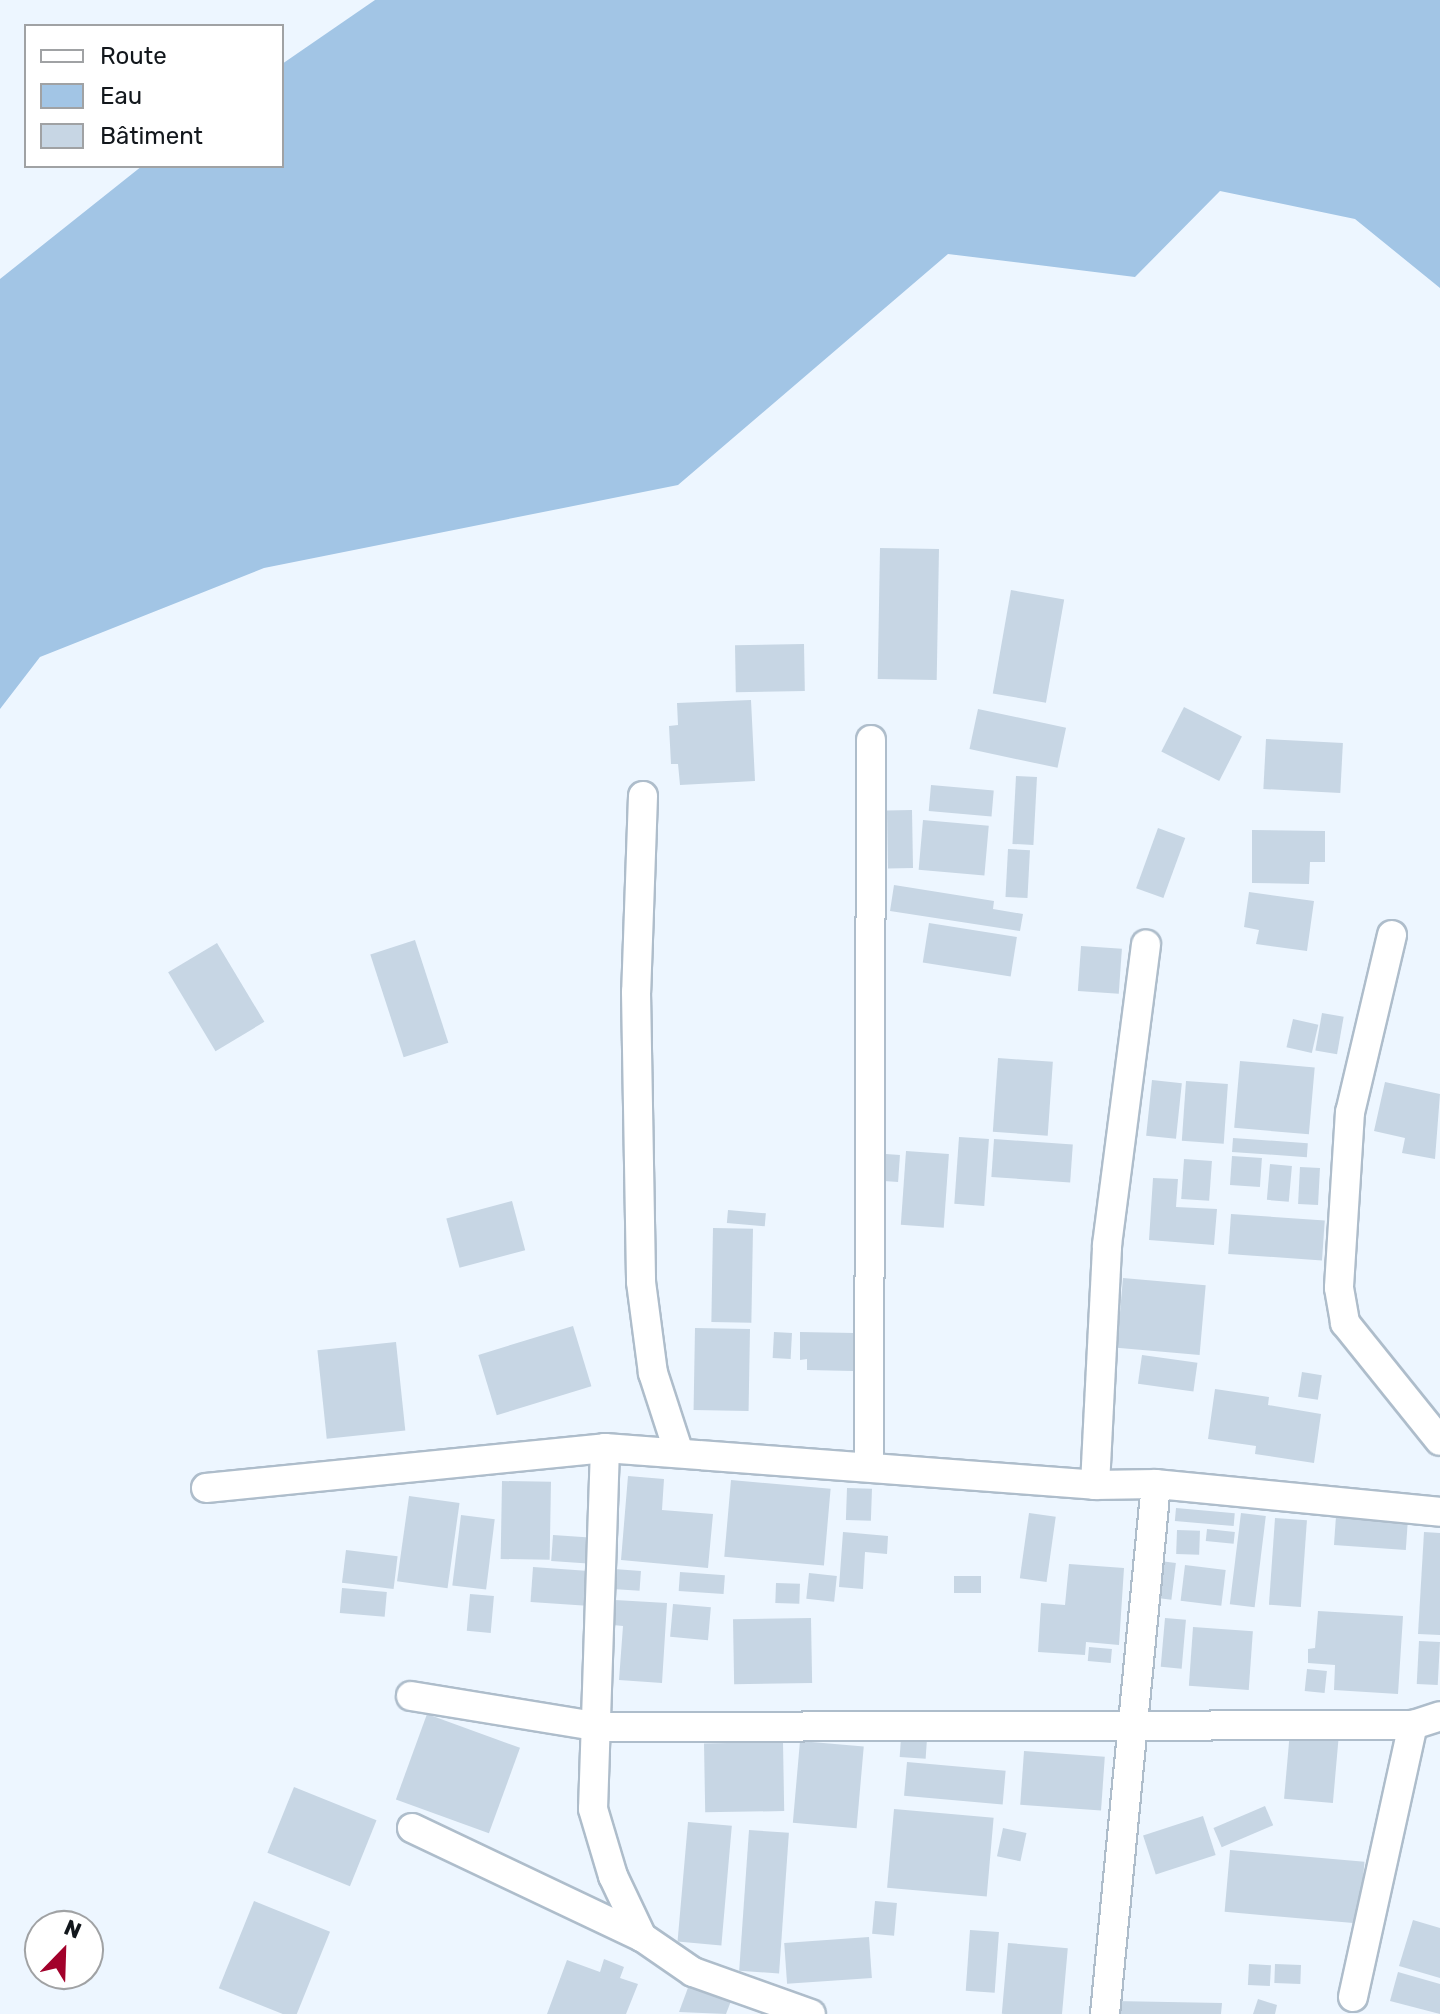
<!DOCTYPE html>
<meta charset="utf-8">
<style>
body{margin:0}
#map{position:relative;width:1440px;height:2014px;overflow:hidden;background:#edf6ff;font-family:Rubik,sans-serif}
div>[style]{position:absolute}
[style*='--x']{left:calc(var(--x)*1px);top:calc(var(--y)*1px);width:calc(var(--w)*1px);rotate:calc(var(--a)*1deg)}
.water>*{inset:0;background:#a2c5e5}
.building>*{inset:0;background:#c7d6e4;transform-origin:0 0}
.roads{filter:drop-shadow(2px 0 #aebdcb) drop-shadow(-2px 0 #aebdcb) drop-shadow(0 2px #aebdcb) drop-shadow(0 -2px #aebdcb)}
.street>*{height:28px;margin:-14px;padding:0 14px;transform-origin:14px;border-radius:14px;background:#fff}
span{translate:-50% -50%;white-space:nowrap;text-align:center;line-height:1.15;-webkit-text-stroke:6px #fff;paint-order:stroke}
.legend{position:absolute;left:24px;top:24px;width:260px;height:144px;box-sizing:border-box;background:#fff;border:2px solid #a0a2a4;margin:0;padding:10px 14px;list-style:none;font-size:24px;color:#12171c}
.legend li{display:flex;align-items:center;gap:16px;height:40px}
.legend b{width:40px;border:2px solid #a0a2a4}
.north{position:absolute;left:24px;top:1910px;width:80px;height:80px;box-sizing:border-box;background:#fff;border:2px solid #a0a2a4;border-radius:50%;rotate:23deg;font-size:22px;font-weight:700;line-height:32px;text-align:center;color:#12171c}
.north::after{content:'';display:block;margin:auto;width:28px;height:36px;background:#a2012b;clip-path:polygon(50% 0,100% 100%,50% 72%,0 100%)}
</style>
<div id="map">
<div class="water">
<div style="clip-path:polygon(375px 0,1440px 0,1440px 288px,1355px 219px,1220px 191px,1135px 277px,948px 254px,678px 485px,264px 568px,40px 657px,0 709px,0 279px,142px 166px,282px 166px,282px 64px)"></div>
</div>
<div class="building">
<div style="left:880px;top:548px;width:59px;height:131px;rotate:1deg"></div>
<div style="left:1011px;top:590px;width:54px;height:105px;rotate:10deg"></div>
<div style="left:804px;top:644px;width:47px;height:69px;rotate:89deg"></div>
<div style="clip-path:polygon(751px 700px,755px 781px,680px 785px,678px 764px,671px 764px,669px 726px,678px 725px,677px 703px)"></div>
<div style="left:1184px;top:707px;width:65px;height:50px;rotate:27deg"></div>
<div style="left:978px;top:709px;width:90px;height:41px;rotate:12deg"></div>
<div style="left:1266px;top:739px;width:77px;height:50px;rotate:3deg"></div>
<div style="left:1016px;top:776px;width:21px;height:68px;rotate:3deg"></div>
<div style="left:931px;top:785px;width:63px;height:26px;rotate:5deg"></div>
<div style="left:912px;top:810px;width:58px;height:25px;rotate:89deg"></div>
<div style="left:923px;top:820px;width:66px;height:50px;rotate:5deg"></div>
<div style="left:1158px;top:828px;width:29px;height:64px;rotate:20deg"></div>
<div style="clip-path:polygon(1252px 830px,1325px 831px,1325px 862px,1310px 862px,1309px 884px,1252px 883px)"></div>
<div style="left:1008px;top:849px;width:22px;height:48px;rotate:3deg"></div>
<div style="clip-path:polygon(894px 885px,994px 901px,993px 909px,1023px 914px,1020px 931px,890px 911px)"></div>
<div style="clip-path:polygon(1249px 892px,1314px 901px,1307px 951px,1256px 944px,1259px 930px,1244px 927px)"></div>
<div style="left:929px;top:923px;width:89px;height:40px;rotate:9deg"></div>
<div style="left:415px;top:940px;width:108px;height:47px;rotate:72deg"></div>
<div style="left:217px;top:943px;width:92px;height:57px;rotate:59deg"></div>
<div style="left:1081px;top:946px;width:41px;height:45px;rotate:4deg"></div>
<div style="left:1322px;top:1013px;width:22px;height:38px;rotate:10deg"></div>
<div style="left:1293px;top:1019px;width:26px;height:29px;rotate:13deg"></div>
<div style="left:998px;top:1058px;width:55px;height:74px;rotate:4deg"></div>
<div style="left:1240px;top:1061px;width:75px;height:67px;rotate:5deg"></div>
<div style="left:1152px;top:1080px;width:30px;height:56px;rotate:6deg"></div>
<div style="left:1186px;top:1081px;width:42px;height:60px;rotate:4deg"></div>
<div style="clip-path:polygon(1385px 1082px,1440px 1094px,1435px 1159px,1402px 1153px,1405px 1138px,1374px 1131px)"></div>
<div style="left:959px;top:1137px;width:30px;height:67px;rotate:4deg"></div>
<div style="left:1233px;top:1138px;width:75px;height:14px;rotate:4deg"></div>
<div style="left:994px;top:1139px;width:79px;height:38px;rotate:4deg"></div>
<div style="left:906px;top:1151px;width:43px;height:74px;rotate:4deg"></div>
<div style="left:886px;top:1154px;width:14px;height:27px;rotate:4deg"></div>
<div style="left:1232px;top:1156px;width:30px;height:29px;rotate:4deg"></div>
<div style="left:1184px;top:1159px;width:28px;height:40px;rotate:4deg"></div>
<div style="left:1270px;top:1164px;width:22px;height:36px;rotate:5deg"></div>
<div style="left:1300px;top:1167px;width:20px;height:37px;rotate:3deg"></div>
<div style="clip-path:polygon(1153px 1178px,1178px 1179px,1176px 1207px,1217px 1209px,1214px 1245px,1149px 1240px)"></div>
<div style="left:512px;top:1201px;width:51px;height:68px;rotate:75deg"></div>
<div style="left:728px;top:1210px;width:38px;height:13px;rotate:5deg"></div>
<div style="left:1231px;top:1214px;width:94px;height:40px;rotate:4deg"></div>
<div style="left:713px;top:1228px;width:40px;height:94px;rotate:1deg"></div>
<div style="left:1123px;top:1278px;width:83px;height:70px;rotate:5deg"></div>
<div style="left:573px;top:1326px;width:63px;height:99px;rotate:73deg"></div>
<div style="left:695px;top:1328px;width:55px;height:82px;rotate:1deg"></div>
<div style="left:774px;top:1332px;width:18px;height:26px;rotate:3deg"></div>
<div style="clip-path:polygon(800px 1332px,854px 1333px,853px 1371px,807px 1370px,807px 1359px,800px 1360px)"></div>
<div style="left:396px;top:1342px;width:89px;height:79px;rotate:84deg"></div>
<div style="left:1142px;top:1355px;width:56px;height:29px;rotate:8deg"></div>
<div style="left:1302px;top:1372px;width:20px;height:25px;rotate:9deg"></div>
<div style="clip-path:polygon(1215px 1389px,1269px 1397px,1268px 1405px,1321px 1414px,1314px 1463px,1255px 1454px,1256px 1446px,1208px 1439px)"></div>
<div style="clip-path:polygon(628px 1476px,664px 1479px,662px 1510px,713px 1514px,708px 1568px,621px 1560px)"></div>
<div style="left:731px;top:1480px;width:100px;height:77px;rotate:5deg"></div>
<div style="left:502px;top:1481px;width:49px;height:78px;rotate:1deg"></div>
<div style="left:847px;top:1488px;width:25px;height:32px;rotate:2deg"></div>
<div style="left:409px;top:1496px;width:51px;height:86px;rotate:8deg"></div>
<div style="left:1176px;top:1508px;width:59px;height:13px;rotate:5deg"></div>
<div style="left:1029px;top:1513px;width:27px;height:66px;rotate:8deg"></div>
<div style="left:1241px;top:1513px;width:25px;height:92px;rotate:7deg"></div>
<div style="left:461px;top:1515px;width:34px;height:71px;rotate:7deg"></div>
<div style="left:1336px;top:1516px;width:72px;height:29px;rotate:4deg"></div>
<div style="left:1275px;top:1518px;width:32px;height:87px;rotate:4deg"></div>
<div style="left:1207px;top:1529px;width:28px;height:12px;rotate:6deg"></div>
<div style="left:1177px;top:1530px;width:23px;height:24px;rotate:2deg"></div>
<div style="clip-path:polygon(843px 1532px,888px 1536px,887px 1554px,865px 1552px,863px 1589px,839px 1587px)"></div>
<div style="clip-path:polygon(1424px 1532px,1440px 1533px,1440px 1635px,1418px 1634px)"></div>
<div style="left:553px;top:1535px;width:44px;height:26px;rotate:4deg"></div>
<div style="left:346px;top:1550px;width:52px;height:33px;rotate:7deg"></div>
<div style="left:1160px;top:1561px;width:16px;height:37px;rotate:7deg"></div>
<div style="clip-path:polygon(1069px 1564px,1124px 1568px,1119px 1645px,1086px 1642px,1085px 1655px,1038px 1652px,1041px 1603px,1065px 1605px)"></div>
<div style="left:1185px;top:1565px;width:41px;height:36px;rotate:7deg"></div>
<div style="left:533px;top:1567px;width:56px;height:35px;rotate:4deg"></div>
<div style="left:614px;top:1569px;width:27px;height:20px;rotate:4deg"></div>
<div style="left:680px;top:1572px;width:45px;height:19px;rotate:4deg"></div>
<div style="left:809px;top:1573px;width:28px;height:26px;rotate:6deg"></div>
<div style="left:981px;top:1576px;width:17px;height:27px;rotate:90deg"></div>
<div style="left:776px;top:1583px;width:24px;height:20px;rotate:2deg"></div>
<div style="left:342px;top:1588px;width:45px;height:25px;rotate:5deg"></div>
<div style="left:470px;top:1594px;width:24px;height:37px;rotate:5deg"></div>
<div style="clip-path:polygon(615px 1600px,667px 1603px,662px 1683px,619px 1680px,623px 1626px,613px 1625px)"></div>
<div style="left:673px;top:1604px;width:38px;height:33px;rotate:5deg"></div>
<div style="clip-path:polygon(1318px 1611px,1403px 1616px,1398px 1694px,1334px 1690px,1335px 1665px,1308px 1663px,1308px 1649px,1315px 1648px)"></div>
<div style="left:811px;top:1618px;width:65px;height:78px;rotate:89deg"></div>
<div style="left:1165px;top:1618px;width:21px;height:49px;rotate:5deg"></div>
<div style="left:1193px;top:1627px;width:60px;height:59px;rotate:4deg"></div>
<div style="left:1419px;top:1641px;width:21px;height:43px;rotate:3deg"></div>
<div style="left:1089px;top:1647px;width:23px;height:14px;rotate:5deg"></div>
<div style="left:1307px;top:1669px;width:20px;height:22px;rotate:6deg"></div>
<div style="left:427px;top:1714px;width:99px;height:91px;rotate:20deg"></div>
<div style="left:1290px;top:1731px;width:49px;height:68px;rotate:5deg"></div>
<div style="left:901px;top:1738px;width:26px;height:19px;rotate:4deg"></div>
<div style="left:800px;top:1741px;width:64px;height:82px;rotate:5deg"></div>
<div style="left:783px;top:1742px;width:69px;height:79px;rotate:89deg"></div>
<div style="left:1024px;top:1751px;width:81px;height:54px;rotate:4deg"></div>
<div style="left:907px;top:1762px;width:99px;height:34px;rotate:5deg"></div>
<div style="left:294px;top:1787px;width:89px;height:71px;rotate:22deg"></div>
<div style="left:1265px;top:1806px;width:21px;height:56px;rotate:67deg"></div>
<div style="left:894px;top:1809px;width:100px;height:79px;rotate:5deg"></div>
<div style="left:1203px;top:1816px;width:41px;height:63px;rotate:72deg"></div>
<div style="left:688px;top:1822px;width:44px;height:120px;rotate:5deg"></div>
<div style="left:1003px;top:1828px;width:24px;height:29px;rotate:12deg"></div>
<div style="left:749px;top:1830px;width:40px;height:141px;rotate:4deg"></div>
<div style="left:1230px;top:1850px;width:135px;height:62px;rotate:5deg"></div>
<div style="left:254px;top:1901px;width:82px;height:94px;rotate:22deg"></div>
<div style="left:875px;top:1901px;width:22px;height:33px;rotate:5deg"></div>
<div style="clip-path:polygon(1413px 1920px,1440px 1928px,1440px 1978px,1399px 1966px)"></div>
<div style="left:970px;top:1930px;width:29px;height:61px;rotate:4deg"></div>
<div style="left:869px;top:1937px;width:41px;height:85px;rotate:86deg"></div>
<div style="left:1008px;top:1943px;width:60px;height:71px;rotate:5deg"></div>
<div style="clip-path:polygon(604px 1959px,624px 1967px,620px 1978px,638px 1984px,626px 2014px,547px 2014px,567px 1960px,600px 1972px)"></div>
<div style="left:1249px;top:1964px;width:22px;height:21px;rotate:3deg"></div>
<div style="left:1275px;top:1964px;width:26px;height:19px;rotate:2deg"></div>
<div style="clip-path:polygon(1398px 1972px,1440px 1984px,1440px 2014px,1390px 2001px)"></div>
<div style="clip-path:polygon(689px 1985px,731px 2001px,726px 2014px,679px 2012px)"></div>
<div style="clip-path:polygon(1258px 1999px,1277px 2005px,1275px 2014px,1253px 2014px)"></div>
<div style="clip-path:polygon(1114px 2001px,1222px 2003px,1221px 2014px,1113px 2014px)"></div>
</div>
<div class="roads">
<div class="street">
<div style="--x:643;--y:796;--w:196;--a:92"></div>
<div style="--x:636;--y:992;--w:290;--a:89"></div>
<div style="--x:641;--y:1282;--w:92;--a:82.5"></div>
<div style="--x:653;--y:1373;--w:81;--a:72"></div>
<div style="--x:1392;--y:935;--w:182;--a:103.3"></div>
<div style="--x:1350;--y:1112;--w:176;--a:93.6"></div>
<div style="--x:1339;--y:1288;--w:36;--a:80"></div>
<div style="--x:1345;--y:1323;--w:151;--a:51.2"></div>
<div style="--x:605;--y:1448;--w:361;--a:91.9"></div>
<div style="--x:593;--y:1809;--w:70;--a:73.4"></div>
<div style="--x:613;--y:1876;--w:68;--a:64.6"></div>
<div style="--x:642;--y:1937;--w:62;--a:34.5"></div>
<div style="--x:693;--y:1972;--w:125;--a:19.6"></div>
<div style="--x:869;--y:1464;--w:724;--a:-89.84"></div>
<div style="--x:1095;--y:1485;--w:240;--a:-87.1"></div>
<div style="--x:1107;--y:1245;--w:303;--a:-82.6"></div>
<div style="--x:206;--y:1488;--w:401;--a:-5.7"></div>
<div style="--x:605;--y:1448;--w:491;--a:4.3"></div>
<div style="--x:1095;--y:1485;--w:61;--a:-0.9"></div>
<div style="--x:1156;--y:1484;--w:285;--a:5.6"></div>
<div style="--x:411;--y:1696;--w:192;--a:9.3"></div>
<div style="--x:600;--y:1727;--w:813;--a:-0.14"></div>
<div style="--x:1413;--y:1725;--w:28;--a:-18"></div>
<div style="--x:412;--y:1828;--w:255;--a:25.4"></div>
<div style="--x:1353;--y:1997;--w:279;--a:-77.6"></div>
<div style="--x:1105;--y:2014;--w:532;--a:-84.5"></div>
</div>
</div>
<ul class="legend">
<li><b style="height:10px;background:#fff"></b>Route</li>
<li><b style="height:22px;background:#a2c5e5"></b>Eau</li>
<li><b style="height:22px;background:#c7d6e4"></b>Bâtiment</li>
</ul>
<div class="north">N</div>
</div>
